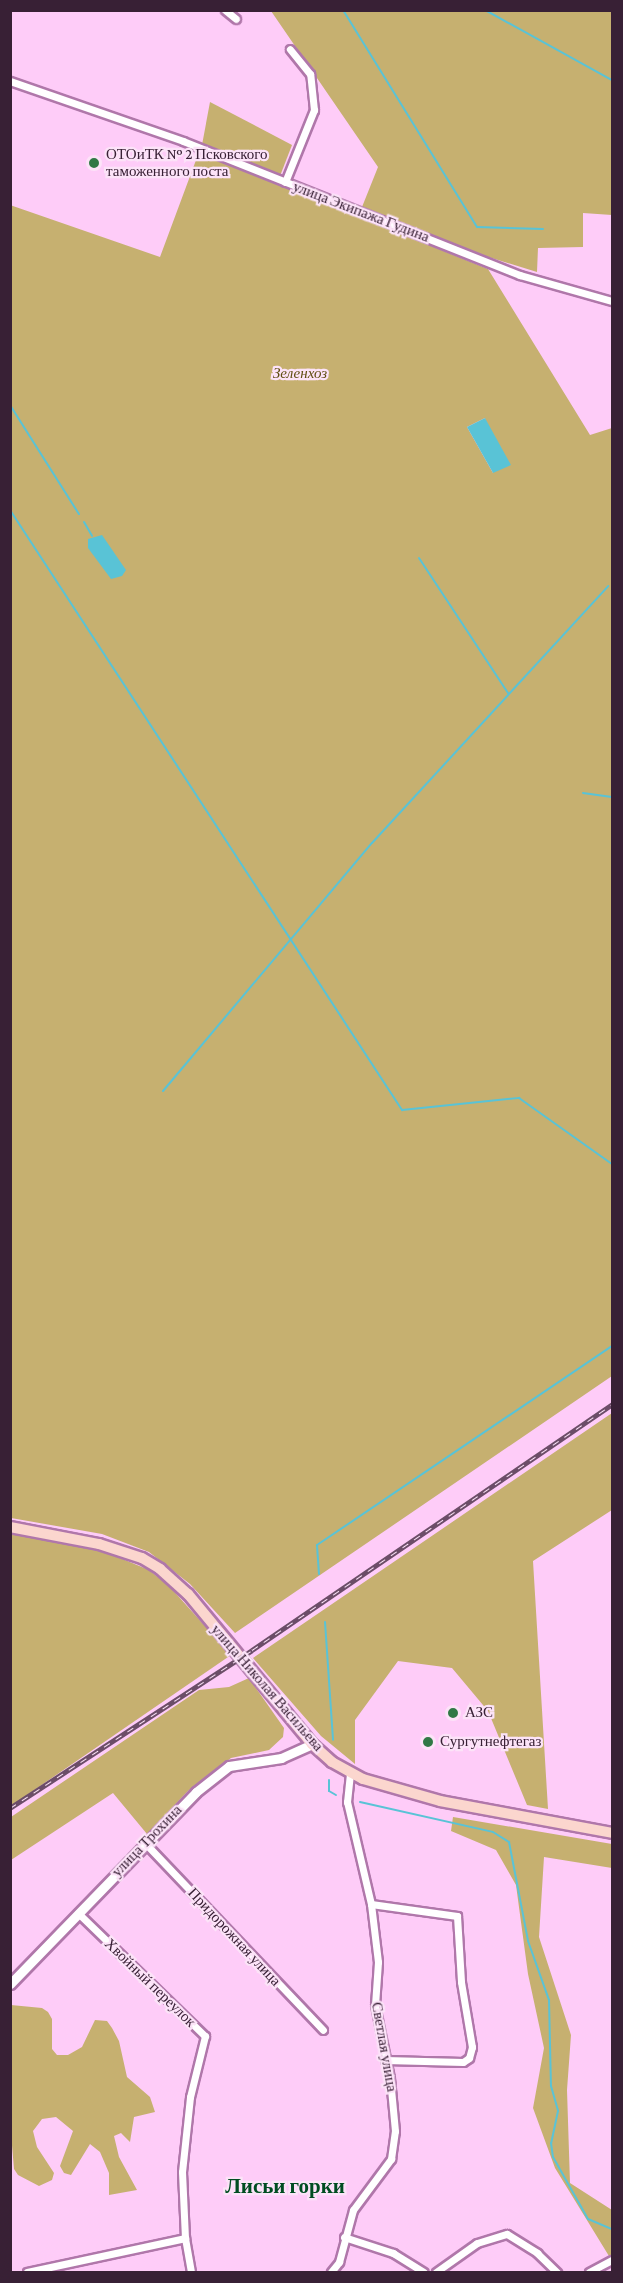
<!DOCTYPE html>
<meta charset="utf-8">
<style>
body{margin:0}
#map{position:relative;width:623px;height:2283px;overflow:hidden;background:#feccf8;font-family:"Crimson Pro",serif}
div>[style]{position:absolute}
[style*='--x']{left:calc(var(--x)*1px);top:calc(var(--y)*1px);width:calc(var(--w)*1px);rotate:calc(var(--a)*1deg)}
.green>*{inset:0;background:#c6b070}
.water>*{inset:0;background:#59c3d6}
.stream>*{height:2px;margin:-1px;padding:0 1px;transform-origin:1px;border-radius:1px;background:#59c3d6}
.roads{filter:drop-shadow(2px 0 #b077aa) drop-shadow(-2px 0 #b077aa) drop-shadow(0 2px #b077aa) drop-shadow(0 -2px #b077aa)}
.minor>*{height:7px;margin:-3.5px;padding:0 3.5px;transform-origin:3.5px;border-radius:3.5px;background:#fff}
.tertiary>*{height:9px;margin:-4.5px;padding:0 4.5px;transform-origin:4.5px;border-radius:4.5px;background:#fff}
.primary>*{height:10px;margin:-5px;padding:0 5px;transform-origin:5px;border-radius:5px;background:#fbd6ce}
.rail>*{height:4.5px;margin-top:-2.25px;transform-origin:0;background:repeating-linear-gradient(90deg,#fce3f8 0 7px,#6c4d68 0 14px);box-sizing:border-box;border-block:2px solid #6c4d68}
.dots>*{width:16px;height:16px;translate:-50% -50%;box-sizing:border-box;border:3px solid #fce3f8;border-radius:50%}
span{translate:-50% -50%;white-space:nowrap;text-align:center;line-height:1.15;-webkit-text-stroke:4.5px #fce3f8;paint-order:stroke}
.poi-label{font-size:15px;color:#382035}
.left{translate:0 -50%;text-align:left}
.street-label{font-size:15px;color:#382035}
.park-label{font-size:15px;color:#604e12;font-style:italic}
.district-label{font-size:21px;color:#004d21;font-weight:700}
.frame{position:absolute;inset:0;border:12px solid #382035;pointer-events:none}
</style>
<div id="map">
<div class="green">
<div style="clip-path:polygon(271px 11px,612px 11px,612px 215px,583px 213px,583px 247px,538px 248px,537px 272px,466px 250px,362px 207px,378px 167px)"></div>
<div style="clip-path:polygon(210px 102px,292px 145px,280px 176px,202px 145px)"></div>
<div style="clip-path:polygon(evenodd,199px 152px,488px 269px,590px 435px,612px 428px,612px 1376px,235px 1633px,190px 1584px,149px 1552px,102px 1534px,11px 1518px,10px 205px,160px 257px,199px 152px,485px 418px,493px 473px,467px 427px,485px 418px)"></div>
<div style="clip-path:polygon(612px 1413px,612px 1510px,533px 1561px,548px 1809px,527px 1805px,488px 1711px,452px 1668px,398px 1661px,355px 1720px,355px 1764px,321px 1736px,253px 1658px)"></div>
<div style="clip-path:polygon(11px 1533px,108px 1553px,149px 1570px,170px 1587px,231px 1655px,11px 1806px)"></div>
<div style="clip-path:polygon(249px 1678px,284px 1728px,283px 1737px,269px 1750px,231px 1758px,188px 1791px,147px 1834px,113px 1793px,11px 1860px,11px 1817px,199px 1690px,229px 1687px)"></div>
<div style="clip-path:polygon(453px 1817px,612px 1844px,612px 1868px,544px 1857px,539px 1937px,571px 2035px,567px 2090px,570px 2183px,612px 2210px,612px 2261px,555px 2168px,533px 2108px,544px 2048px,528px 1974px,516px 1885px,496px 1850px,451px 1831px)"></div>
<div style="clip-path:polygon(11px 2005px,42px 2008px,48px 2012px,52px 2019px,52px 2049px,57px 2055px,68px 2055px,82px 2047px,95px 2020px,107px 2021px,112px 2028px,119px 2041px,127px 2077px,150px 2097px,155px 2112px,134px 2117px,130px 2142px,121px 2133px,114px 2136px,119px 2157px,137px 2190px,109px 2195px,109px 2173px,100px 2152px,90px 2144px,71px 2175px,64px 2173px,60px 2166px,73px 2131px,56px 2117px,42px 2119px,33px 2131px,37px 2147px,54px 2173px,52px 2180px,39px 2186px,18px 2175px,14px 2169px,10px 2122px)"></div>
</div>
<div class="water">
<div style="clip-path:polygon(485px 418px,511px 465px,493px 473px,467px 427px)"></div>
<div style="clip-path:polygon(102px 535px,126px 570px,122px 576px,111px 579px,88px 548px,88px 539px)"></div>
</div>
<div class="stream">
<div style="--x:343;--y:10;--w:255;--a:58.3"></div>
<div style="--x:477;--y:227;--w:66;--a:1.7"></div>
<div style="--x:485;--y:10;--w:145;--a:28.9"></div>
<div style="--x:10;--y:405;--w:129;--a:57.7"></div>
<div style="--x:10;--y:510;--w:717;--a:56.84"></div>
<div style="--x:402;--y:1110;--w:118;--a:-5.9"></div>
<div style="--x:519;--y:1098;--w:114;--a:35.4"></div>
<div style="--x:84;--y:522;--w:16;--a:60"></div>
<div style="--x:419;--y:558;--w:162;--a:56.6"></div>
<div style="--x:583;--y:793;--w:29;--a:8"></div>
<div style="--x:163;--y:1091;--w:324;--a:-49.9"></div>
<div style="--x:372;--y:843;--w:349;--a:-47.4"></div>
<div style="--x:319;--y:1574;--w:29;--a:-94"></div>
<div style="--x:317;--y:1545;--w:356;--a:-34"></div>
<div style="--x:325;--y:1622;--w:118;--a:86.1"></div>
<div style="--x:329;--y:1780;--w:11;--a:90"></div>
<div style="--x:329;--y:1791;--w:8;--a:30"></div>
<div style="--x:360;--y:1802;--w:136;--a:12.7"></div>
<div style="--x:493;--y:1832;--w:19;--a:32"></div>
<div style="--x:509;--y:1842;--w:101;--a:79.1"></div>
<div style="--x:528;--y:1941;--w:63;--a:70.4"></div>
<div style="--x:549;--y:2000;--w:86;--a:88.7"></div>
<div style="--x:551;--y:2086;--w:26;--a:74"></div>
<div style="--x:558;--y:2111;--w:33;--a:102"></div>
<div style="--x:551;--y:2143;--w:14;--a:82"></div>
<div style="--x:553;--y:2157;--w:71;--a:60.6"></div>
<div style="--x:588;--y:2219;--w:26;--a:23"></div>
</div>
<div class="roads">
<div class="minor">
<div style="--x:225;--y:10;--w:14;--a:39"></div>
<div style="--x:10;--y:81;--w:183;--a:19.1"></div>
<div style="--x:183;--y:141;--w:363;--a:21.7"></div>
<div style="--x:520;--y:275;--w:96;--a:15.8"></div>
<div style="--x:285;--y:182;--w:78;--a:-68.1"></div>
<div style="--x:314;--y:110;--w:36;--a:-96"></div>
<div style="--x:310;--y:74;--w:32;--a:-129"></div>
<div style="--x:145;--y:1843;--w:258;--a:46.4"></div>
<div style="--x:371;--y:1904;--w:87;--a:7.9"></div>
<div style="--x:457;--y:1916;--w:66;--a:86.5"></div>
<div style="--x:461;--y:1982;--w:66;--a:80.4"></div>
<div style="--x:472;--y:2047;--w:11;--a:105"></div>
<div style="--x:469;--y:2058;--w:7;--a:146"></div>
<div style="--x:463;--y:2062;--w:78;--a:-178.5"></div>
<div style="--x:78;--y:1913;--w:177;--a:44.1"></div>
<div style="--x:205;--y:2036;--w:63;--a:103.8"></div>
<div style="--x:190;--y:2097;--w:75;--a:96.1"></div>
<div style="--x:182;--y:2172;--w:66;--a:87.4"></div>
<div style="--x:185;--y:2238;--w:35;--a:80"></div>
<div style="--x:344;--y:2237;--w:52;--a:18.1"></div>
<div style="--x:393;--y:2253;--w:36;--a:32"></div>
<div style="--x:27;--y:2272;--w:162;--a:-12.1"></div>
<div style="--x:331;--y:2272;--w:13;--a:-51"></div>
<div style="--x:339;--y:2262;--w:54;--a:-74.9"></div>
<div style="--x:353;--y:2210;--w:64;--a:-53.3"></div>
<div style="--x:391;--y:2159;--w:28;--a:-82"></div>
<div style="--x:395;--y:2131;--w:53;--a:-95.4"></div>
<div style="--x:390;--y:2078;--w:75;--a:-101.6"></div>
<div style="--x:375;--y:2005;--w:43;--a:-86"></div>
<div style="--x:378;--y:1962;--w:58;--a:-96.9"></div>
<div style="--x:371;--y:1904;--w:105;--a:-103.2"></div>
<div style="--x:347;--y:1802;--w:30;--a:-84"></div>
<div style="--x:436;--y:2272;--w:50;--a:-35.3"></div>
<div style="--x:477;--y:2243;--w:31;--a:-17"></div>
<div style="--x:507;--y:2234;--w:36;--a:32"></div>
<div style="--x:537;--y:2253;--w:28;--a:44"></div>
<div style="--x:589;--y:2272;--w:26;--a:-28"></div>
</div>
<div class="tertiary">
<div style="--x:10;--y:1984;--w:267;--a:-45.9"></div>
<div style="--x:196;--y:1792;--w:42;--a:-38.2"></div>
<div style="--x:229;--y:1766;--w:53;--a:-8.7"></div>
<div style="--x:281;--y:1758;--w:34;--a:-24"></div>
</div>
<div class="primary">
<div style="--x:10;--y:1527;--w:91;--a:10.8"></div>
<div style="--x:99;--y:1544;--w:45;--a:18"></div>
<div style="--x:142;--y:1558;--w:21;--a:31"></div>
<div style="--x:160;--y:1569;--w:38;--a:42"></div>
<div style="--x:188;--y:1594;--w:195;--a:50.4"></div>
<div style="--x:312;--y:1744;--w:27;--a:42"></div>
<div style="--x:332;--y:1762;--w:35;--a:29"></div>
<div style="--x:363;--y:1779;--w:80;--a:15.9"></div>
<div style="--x:440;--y:1801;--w:175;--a:10.5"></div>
</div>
</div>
<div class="rail">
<div style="--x:10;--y:1808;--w:289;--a:-33.1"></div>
<div style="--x:252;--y:1650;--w:436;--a:-34.3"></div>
</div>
<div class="dots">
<div style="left:94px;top:163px;background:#307845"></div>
<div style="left:453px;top:1713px;background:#307845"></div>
<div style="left:428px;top:1742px;background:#307845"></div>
</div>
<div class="poi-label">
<span class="left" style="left:106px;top:163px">ОТОиТК № 2 Псковского<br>таможенного поста</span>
<span class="left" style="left:465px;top:1713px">АЗС</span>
<span class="left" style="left:440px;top:1742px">Сургутнефтегаз</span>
</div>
<div class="street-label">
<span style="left:361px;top:212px;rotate:21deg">улица Экипажа Гудина</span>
<span style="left:267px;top:1688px;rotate:49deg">улица Николая Васильева</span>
<span style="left:147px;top:1841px;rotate:-46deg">улица Трохина</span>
<span style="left:234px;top:1937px;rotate:47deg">Придорожная улица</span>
<span style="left:150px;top:1983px;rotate:44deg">Хвойный переулок</span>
<span style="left:384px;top:2047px;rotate:80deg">Светлая улица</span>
</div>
<div class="park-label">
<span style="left:300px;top:374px">Зеленхоз</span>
</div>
<div class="district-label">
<span style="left:285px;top:2186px">Лисьи горки</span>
</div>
<div class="frame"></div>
</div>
